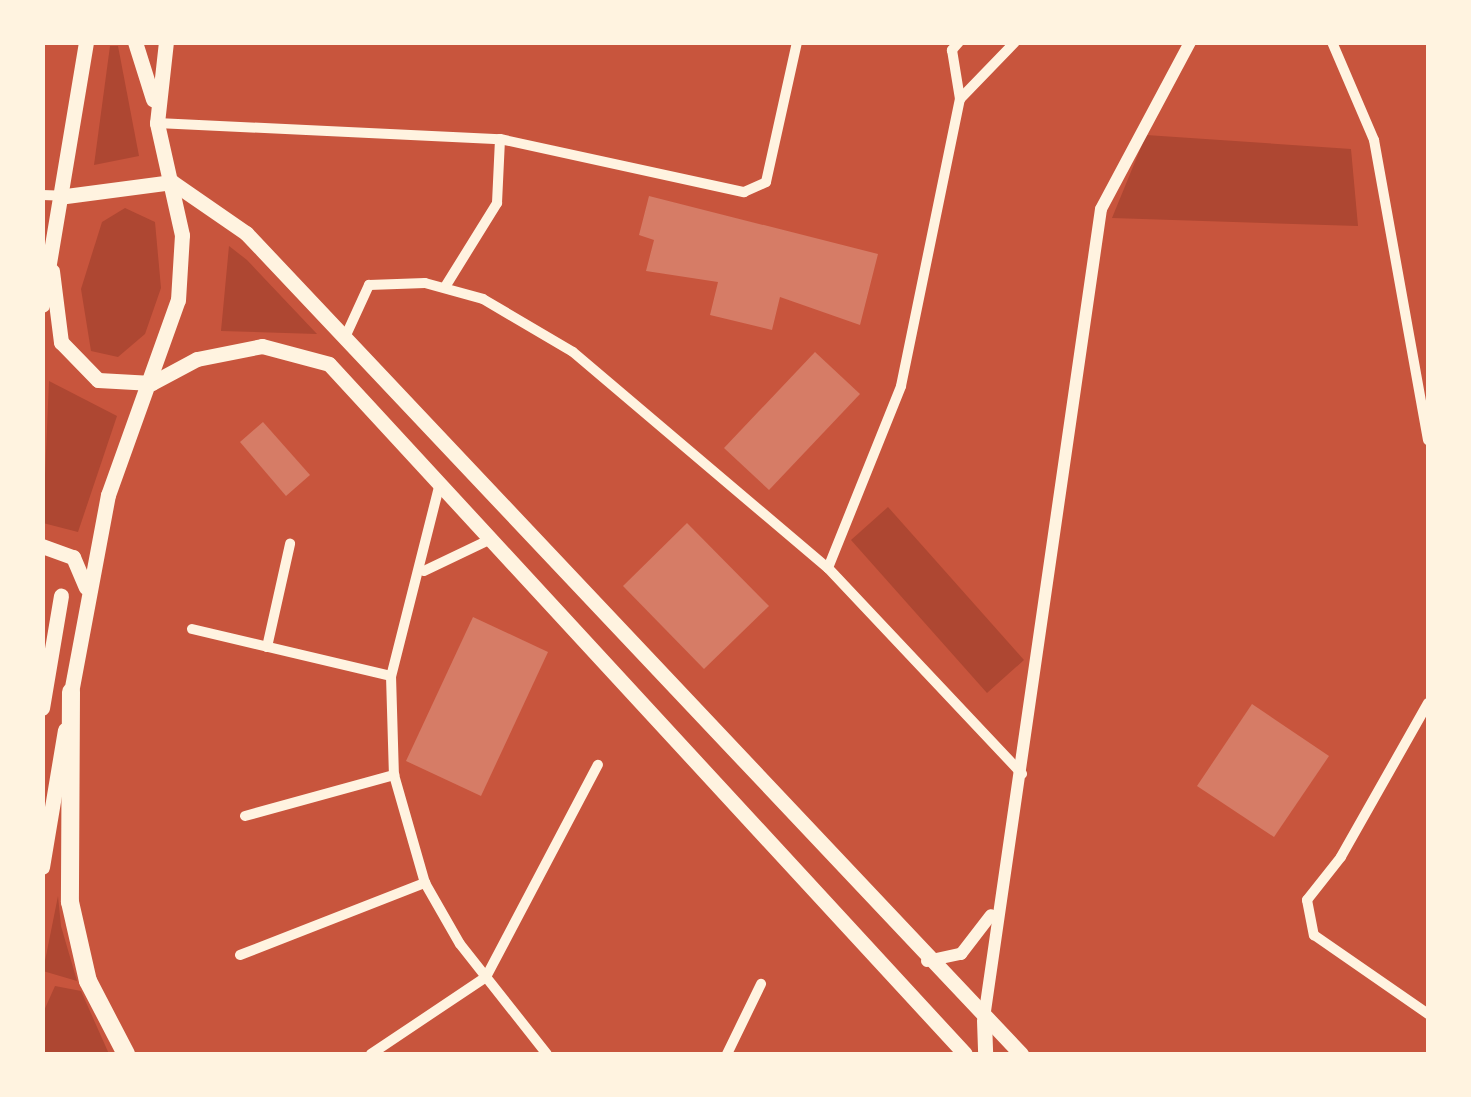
<!DOCTYPE html>
<style>
body{margin:0}
#map{position:relative;width:1471px;height:1097px;overflow:hidden;background:#c8553d;font-family:"IBM Plex Sans",sans-serif}
div>[style]{position:absolute}
[style*='--x']{left:calc(var(--x)*1px);top:calc(var(--y)*1px);width:calc(var(--w)*1px);rotate:calc(var(--a)*1deg)}
.green>*{inset:0;background:#ae4732}
.building>*{inset:0;background:#d67c66}
.minor>*{height:10px;margin:-5px;padding:0 5px;transform-origin:5px;border-radius:5px;background:#fff3e0}
.tertiary>*{height:12px;margin:-6px;padding:0 6px;transform-origin:6px;border-radius:6px;background:#fff3e0}
.primary>*{height:15px;margin:-7.5px;padding:0 7.5px;transform-origin:7.5px;border-radius:7.5px;background:#fff3e0}
.trunk>*{height:18px;margin:-9px;padding:0 9px;transform-origin:9px;border-radius:9px;background:#fff3e0}
span{translate:-50% -50%;white-space:nowrap;text-align:center;line-height:1.15;-webkit-text-stroke:9px #fff3e0;paint-order:stroke}
.frame{position:absolute;inset:0;border:45px solid #fff3e0;pointer-events:none}
</style>
<div id="map">
<div class="green">
<div style="clip-path:polygon(110px 46px,118px 46px,139px 156px,94px 165px)"></div>
<div style="clip-path:polygon(1146px 135px,1351px 149px,1358px 226px,1112px 218px)"></div>
<div style="clip-path:polygon(125px 208px,155px 222px,161px 288px,145px 334px,118px 357px,91px 351px,81px 289px,102px 222px)"></div>
<div style="clip-path:polygon(229px 246px,247px 260px,317px 334px,221px 331px)"></div>
<div style="clip-path:polygon(49px 381px,117px 416px,78px 532px,43px 523px)"></div>
<div style="clip-path:polygon(888px 507px,1024px 660px,987px 693px,851px 540px)"></div>
<div style="clip-path:polygon(58px 896px,61px 926px,77px 981px,43px 971px)"></div>
<div style="clip-path:polygon(55px 986px,81px 991px,109px 1054px,43px 1054px,43px 1013px)"></div>
</div>
<div class="building">
<div style="clip-path:polygon(649px 196px,878px 254px,860px 325px,780px 297px,772px 330px,710px 315px,718px 282px,646px 271px,654px 240px,639px 235px)"></div>
<div style="clip-path:polygon(815px 352px,860px 394px,769px 490px,724px 448px)"></div>
<div style="clip-path:polygon(263px 422px,310px 475px,286px 496px,240px 442px)"></div>
<div style="clip-path:polygon(687px 523px,769px 606px,704px 669px,623px 586px)"></div>
<div style="clip-path:polygon(473px 617px,548px 652px,481px 796px,406px 761px)"></div>
<div style="clip-path:polygon(1252px 704px,1329px 756px,1274px 837px,1197px 786px)"></div>
</div>
<div class="minor">
<div style="--x:959;--y:42;--w:11;--a:131"></div>
<div style="--x:952;--y:50;--w:50;--a:80.7"></div>
<div style="--x:1332;--y:42;--w:107;--a:66.8"></div>
<div style="--x:1374;--y:140;--w:305;--a:79.8"></div>
<div style="--x:157;--y:123;--w:343;--a:2.7"></div>
<div style="--x:500;--y:139;--w:250;--a:12.3"></div>
<div style="--x:744;--y:192;--w:24;--a:-24"></div>
<div style="--x:766;--y:182;--w:143;--a:-77.5"></div>
<div style="--x:42;--y:195;--w:23;--a:2"></div>
<div style="--x:445;--y:287;--w:99;--a:-58.2"></div>
<div style="--x:497;--y:203;--w:64;--a:-87.3"></div>
<div style="--x:347;--y:333;--w:53;--a:-65.4"></div>
<div style="--x:369;--y:285;--w:56;--a:-2"></div>
<div style="--x:425;--y:283;--w:60;--a:15.4"></div>
<div style="--x:483;--y:299;--w:104;--a:30.5"></div>
<div style="--x:573;--y:352;--w:334;--a:40.3"></div>
<div style="--x:828;--y:568;--w:283;--a:46.7"></div>
<div style="--x:440;--y:483;--w:199;--a:104.2"></div>
<div style="--x:391;--y:676;--w:99;--a:88.3"></div>
<div style="--x:394;--y:775;--w:112;--a:74"></div>
<div style="--x:425;--y:883;--w:70;--a:60.2"></div>
<div style="--x:460;--y:944;--w:140;--a:51.7"></div>
<div style="--x:828;--y:568;--w:196;--a:-68.1"></div>
<div style="--x:901;--y:386;--w:293;--a:-78.4"></div>
<div style="--x:960;--y:99;--w:79;--a:-46"></div>
<div style="--x:424;--y:571;--w:76;--a:-25.6"></div>
<div style="--x:192;--y:629;--w:204;--a:13.3"></div>
<div style="--x:267;--y:647;--w:106;--a:-77.4"></div>
<div style="--x:1428;--y:703;--w:177;--a:119.5"></div>
<div style="--x:1341;--y:857;--w:55;--a:128.3"></div>
<div style="--x:1307;--y:900;--w:36;--a:79"></div>
<div style="--x:1314;--y:935;--w:139;--a:34.7"></div>
<div style="--x:245;--y:816;--w:155;--a:-15.4"></div>
<div style="--x:240;--y:955;--w:199;--a:-21.3"></div>
<div style="--x:371;--y:1054;--w:138;--a:-33.8"></div>
<div style="--x:486;--y:977;--w:240;--a:-62.2"></div>
<div style="--x:727;--y:1054;--w:78;--a:-64.1"></div>
</div>
<div class="tertiary">
<div style="--x:927;--y:961;--w:35;--a:-12"></div>
<div style="--x:961;--y:954;--w:49;--a:-52.4"></div>
<div style="--x:984;--y:1018;--w:817;--a:-81.77"></div>
<div style="--x:1101;--y:209;--w:189;--a:-61.9"></div>
</div>
<div class="primary">
<div style="--x:135;--y:42;--w:60;--a:72.5"></div>
<div style="--x:66;--y:196;--w:107;--a:-7.5"></div>
<div style="--x:172;--y:182;--w:90;--a:34.6"></div>
<div style="--x:246;--y:233;--w:1129;--a:46.65"></div>
<div style="--x:52;--y:271;--w:72;--a:82.8"></div>
<div style="--x:61;--y:342;--w:53;--a:45.8"></div>
<div style="--x:98;--y:380;--w:54;--a:3.2"></div>
<div style="--x:152;--y:383;--w:51;--a:-28.1"></div>
<div style="--x:197;--y:359;--w:66;--a:-11.3"></div>
<div style="--x:262;--y:346;--w:69;--a:15"></div>
<div style="--x:329;--y:364;--w:938;--a:47.33"></div>
<div style="--x:42;--y:305;--w:267;--a:-80.5"></div>
<div style="--x:42;--y:546;--w:33;--a:20"></div>
<div style="--x:73;--y:557;--w:33;--a:67"></div>
<div style="--x:69;--y:703;--w:212;--a:-79.4"></div>
<div style="--x:108;--y:495;--w:207;--a:-70.3"></div>
<div style="--x:178;--y:300;--w:65;--a:-86.5"></div>
<div style="--x:182;--y:235;--w:115;--a:-102.6"></div>
<div style="--x:157;--y:123;--w:81;--a:-83.7"></div>
<div style="--x:42;--y:708;--w:114;--a:-80.4"></div>
<div style="--x:42;--y:867;--w:139;--a:-80.5"></div>
<div style="--x:984;--y:1020;--w:34;--a:88"></div>
</div>
<div class="trunk">
<div style="--x:71;--y:692;--w:210;--a:90.3"></div>
<div style="--x:70;--y:902;--w:81;--a:77.2"></div>
<div style="--x:88;--y:981;--w:82;--a:62.5"></div>
</div>
<div class="frame"></div>
</div>
